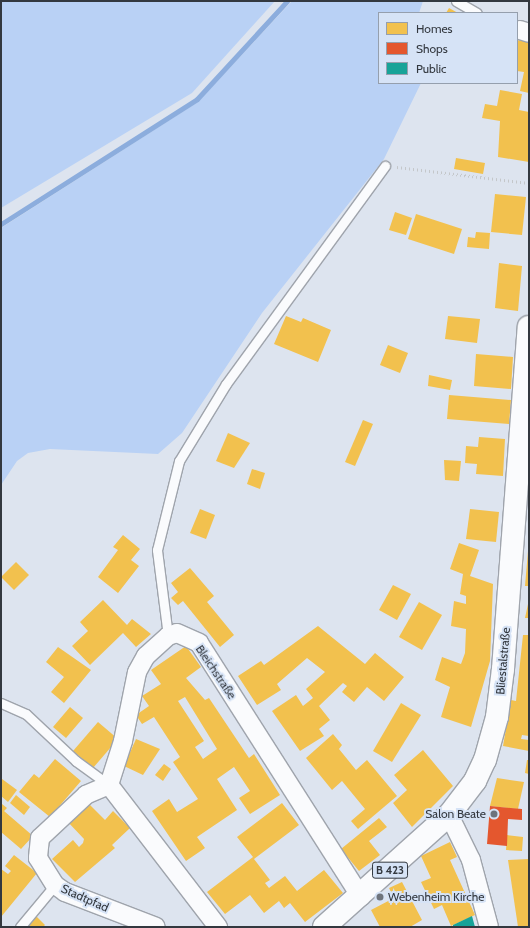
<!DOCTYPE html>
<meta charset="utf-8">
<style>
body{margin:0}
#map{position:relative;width:530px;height:928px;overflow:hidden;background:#dde4ef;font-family:Cabin,sans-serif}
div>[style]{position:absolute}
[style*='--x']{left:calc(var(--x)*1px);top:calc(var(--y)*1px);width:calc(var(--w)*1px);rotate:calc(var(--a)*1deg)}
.green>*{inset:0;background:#b9d1f5}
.homes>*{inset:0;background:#f2c14e}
.shops>*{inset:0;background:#e4572e}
.public>*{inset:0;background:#17a398}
.stream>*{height:5px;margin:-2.5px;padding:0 2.5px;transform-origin:2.5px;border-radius:2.5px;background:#8caddd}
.path>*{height:2.5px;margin-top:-1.25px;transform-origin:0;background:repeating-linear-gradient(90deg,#c4c7ca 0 1px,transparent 0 4px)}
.roads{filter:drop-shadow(1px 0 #9fa4ac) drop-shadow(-1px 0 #9fa4ac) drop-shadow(0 1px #9fa4ac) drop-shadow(0 -1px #9fa4ac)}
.lane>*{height:9px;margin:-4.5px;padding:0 4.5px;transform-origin:4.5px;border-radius:4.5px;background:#fafbfd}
.street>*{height:18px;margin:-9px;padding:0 9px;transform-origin:9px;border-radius:9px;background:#fafbfd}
.primary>*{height:22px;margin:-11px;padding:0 11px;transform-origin:11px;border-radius:11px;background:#fafbfd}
.dots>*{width:11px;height:11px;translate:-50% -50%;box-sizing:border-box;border:2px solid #d6e3f6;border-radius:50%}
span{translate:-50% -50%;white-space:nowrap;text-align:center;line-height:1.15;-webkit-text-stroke:4px #d6e3f6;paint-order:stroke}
.shield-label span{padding:1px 3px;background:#d6e3f6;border:1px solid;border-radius:3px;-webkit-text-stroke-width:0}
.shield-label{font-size:11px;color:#33383f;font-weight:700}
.street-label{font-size:12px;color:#33383f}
.poi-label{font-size:12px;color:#33383f}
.right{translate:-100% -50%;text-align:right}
.left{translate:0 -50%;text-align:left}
.frame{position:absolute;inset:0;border:2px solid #33383f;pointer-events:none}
.legend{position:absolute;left:378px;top:12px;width:140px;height:72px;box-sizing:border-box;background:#d6e3f6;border:1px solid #959fad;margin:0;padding:5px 7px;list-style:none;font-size:12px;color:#33383f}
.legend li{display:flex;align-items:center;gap:8px;height:20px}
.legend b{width:20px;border:1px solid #959fad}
</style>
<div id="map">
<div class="green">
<div style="clip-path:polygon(1px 1px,275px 1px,192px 93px,1px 208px)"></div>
<div style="clip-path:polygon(292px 1px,423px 1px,419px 13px,379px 13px,379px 83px,421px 83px,384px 159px,262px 313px,182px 433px,158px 454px,50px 449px,28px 453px,17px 461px,1px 485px,1px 228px,198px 102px)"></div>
</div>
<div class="homes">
<div style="clip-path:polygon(449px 8px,458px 13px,446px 13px)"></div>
<div style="clip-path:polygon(517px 40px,529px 42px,529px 93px,520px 91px,524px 72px,517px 71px)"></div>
<div style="clip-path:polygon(500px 90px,522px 94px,519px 110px,529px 112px,529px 162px,498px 157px,500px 121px,482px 118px,485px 104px,497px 106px)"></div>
<div style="clip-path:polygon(456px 158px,485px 163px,483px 174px,454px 169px)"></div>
<div style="clip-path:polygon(495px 194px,526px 197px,522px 235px,491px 232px)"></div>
<div style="clip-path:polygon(395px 212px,412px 218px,406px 235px,389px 230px)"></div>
<div style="clip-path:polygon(416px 214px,462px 229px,454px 254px,408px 239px)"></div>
<div style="clip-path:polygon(476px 232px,490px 233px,489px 249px,467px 247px,468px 237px,475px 238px)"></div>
<div style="clip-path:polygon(499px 263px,522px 266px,518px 311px,495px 308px)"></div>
<div style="clip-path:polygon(286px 316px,301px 322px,303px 318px,331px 330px,318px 362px,274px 344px)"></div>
<div style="clip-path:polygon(448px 316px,480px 319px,477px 343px,445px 339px)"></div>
<div style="clip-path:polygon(388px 345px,408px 353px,400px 373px,380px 365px)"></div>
<div style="clip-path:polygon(476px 354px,513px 357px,511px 389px,474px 386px)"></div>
<div style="clip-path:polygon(429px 375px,452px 380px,450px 390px,428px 386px)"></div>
<div style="clip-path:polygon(449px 395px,511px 400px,509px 424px,447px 419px)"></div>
<div style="clip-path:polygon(363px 420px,373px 424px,355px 466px,345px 462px)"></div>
<div style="clip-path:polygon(228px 433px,250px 443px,234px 468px,216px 461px)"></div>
<div style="clip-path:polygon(479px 437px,505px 439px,503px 476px,476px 474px,477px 464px,465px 463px,466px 446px,478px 447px)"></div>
<div style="clip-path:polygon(444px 460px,461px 461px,459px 481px,445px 480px)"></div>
<div style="clip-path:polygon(252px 469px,265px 473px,260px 489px,247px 484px)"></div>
<div style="clip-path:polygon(200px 509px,215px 515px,206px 539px,190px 533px)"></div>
<div style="clip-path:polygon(470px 509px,499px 512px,496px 542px,466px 539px)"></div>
<div style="clip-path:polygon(123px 535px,140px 549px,131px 560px,139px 566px,118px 593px,98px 577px,118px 550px,113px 547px)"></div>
<div style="clip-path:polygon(459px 543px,479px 550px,470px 576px,493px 584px,490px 661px,471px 727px,441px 717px,450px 687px,435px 680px,442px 657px,461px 664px,465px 653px,466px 629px,451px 626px,454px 601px,466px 604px,466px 596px,460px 594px,463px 574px,450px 569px)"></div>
<div style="clip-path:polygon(528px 551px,529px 551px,529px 586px,525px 586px)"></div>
<div style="clip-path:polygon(16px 562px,29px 575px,14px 590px,1px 577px)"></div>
<div style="clip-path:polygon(190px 568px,214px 596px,207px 602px,234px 635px,220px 647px,183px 601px,178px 605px,171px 598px,178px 592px,171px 583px)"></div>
<div style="clip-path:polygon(393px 585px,411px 594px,397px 620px,379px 610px)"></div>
<div style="clip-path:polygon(103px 600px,127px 625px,132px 619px,151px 634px,136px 647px,123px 633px,90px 665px,72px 646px,88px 631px,80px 622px)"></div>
<div style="clip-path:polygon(419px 602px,442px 615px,422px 650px,399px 637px)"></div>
<div style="clip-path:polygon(528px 604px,529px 604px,529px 618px,525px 618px)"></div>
<div style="clip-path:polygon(318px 626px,365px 664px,375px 653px,404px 677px,384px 701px,367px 687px,354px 702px,342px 692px,347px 686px,343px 683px,319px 706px,330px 720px,319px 729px,324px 736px,300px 751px,272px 711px,296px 695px,303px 706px,313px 698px,306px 689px,325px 672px,307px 658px,277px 684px,281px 690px,257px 705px,238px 676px,261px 661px,264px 665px)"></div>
<div style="clip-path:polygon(523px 635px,529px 635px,529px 736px,522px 735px,521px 739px,529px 740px,529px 751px,503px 746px,511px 700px,516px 701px)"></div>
<div style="clip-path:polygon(evenodd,186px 646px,201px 667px,186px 678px,205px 700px,209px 698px,249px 758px,254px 754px,280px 795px,250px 814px,239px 798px,250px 791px,234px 767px,217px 779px,237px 810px,197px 837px,205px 848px,186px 861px,152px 811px,169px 799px,177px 812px,198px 799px,173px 762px,180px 757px,154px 717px,142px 724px,136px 715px,149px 706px,142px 696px,161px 684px,151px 670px,186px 646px,185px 697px,217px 749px,203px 759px,195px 747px,204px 741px,178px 701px,185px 697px)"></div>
<div style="clip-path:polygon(58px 647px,91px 670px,64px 703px,51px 692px,64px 677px,46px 662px)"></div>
<div style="clip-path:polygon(401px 703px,421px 715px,392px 762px,373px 751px)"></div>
<div style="clip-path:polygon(70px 707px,83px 718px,66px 738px,53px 727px)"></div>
<div style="clip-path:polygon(98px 722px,118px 739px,93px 768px,73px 751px)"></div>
<div style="clip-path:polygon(333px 734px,342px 745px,339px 749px,356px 770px,367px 760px,397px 796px,358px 829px,351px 821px,365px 809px,342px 781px,332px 790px,306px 758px)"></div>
<div style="clip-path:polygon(136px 739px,160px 749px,143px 775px,124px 766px)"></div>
<div style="clip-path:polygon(423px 750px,453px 786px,412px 827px,393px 803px,407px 790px,394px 775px)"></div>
<div style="clip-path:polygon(55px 759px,81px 781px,50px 817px,19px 792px,34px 774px,39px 778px)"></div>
<div style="clip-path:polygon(527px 760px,529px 760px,529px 774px,525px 773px)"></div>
<div style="clip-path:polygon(164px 764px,171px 769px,163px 781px,155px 775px)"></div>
<div style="clip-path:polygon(497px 778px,524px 782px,518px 809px,490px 806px)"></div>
<div style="clip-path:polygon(2px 779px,17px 790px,8px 802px,1px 796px)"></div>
<div style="clip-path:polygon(16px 795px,30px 807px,24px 815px,10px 803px)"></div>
<div style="clip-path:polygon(87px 802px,105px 820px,113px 811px,130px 828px,112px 845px,115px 848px,75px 882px,52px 859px,73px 840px,79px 847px,83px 843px,84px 839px,67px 821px)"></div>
<div style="clip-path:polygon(282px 803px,299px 825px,254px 859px,270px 880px,265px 883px,269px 888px,285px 876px,297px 891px,324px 870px,343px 893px,305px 922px,290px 903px,284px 908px,279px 901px,264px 913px,250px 895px,225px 914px,207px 892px,253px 857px,237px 837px)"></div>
<div style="clip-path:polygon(2px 804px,7px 808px,4px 811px,33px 836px,21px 849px,1px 832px)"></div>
<div style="clip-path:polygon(379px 818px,387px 827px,369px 841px,380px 855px,359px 871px,341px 849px)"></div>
<div style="clip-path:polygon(507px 835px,523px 837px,522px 851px,506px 850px)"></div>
<div style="clip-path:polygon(450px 842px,457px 857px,450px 860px,475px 915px,451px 926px,442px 905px,434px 909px,421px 882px,431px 878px,421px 856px)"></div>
<div style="clip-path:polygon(14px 855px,37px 873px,1px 917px,1px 869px,8px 874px,11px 871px,5px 866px)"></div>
<div style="clip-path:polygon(529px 859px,529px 927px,518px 927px,508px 860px)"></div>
<div style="clip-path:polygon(402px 882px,422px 920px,410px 927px,380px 927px,371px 910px,394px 898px,389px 888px)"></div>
<div style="clip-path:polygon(36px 916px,45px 925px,43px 927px,26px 927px)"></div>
</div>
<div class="shops">
<div style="clip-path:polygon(490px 806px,522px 809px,522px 820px,508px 819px,507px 846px,487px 844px)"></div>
</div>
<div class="public">
<div style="clip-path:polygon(472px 916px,475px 927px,453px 927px,453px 925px)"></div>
</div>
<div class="stream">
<div style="--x:1;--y:224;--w:232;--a:-32.5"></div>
<div style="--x:197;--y:99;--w:133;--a:-47.4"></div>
</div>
<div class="path">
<div style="--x:397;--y:167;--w:133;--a:6.9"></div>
</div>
<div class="roads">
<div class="lane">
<div style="--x:456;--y:1;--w:24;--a:30"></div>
<div style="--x:168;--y:636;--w:87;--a:-97.3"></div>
<div style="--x:157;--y:550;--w:92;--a:-76.1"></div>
<div style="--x:179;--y:461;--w:90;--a:-58.6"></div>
<div style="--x:226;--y:384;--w:270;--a:-53.9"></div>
<div style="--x:1;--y:703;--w:27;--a:24"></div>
<div style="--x:26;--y:714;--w:69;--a:43.2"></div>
<div style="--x:76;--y:761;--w:41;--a:36"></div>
<div style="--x:20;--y:927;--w:55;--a:-50.2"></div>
</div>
<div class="street">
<div style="--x:520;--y:30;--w:9;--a:18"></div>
<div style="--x:109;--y:785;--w:25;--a:157"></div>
<div style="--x:86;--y:795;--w:63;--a:136.9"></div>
<div style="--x:40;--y:838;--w:20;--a:96"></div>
<div style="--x:38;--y:858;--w:32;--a:58"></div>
<div style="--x:55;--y:885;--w:12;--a:35"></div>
<div style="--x:65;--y:892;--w:97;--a:21"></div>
<div style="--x:449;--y:815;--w:50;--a:63.9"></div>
<div style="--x:471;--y:860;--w:69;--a:75"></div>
<div style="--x:218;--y:927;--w:179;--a:-127.5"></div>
<div style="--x:109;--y:785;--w:46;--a:-72.3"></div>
<div style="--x:123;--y:741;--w:70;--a:-78.5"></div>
<div style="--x:137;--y:672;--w:18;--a:-61"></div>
<div style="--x:146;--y:656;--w:30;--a:-42"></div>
<div style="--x:168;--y:636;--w:9;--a:-18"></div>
<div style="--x:177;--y:633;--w:24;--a:24"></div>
<div style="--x:199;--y:643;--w:301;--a:57.5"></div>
</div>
<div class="primary">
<div style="--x:324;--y:927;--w:168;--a:-41.9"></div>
<div style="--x:449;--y:815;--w:43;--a:-52.6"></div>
<div style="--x:475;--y:781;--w:23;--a:-65"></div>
<div style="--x:485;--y:760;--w:45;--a:-74.4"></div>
<div style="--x:497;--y:717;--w:48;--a:-82.9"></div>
<div style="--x:503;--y:669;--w:343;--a:-85.7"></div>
</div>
</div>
<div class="dots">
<div style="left:494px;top:814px;background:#6e747d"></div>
<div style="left:380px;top:897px;background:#6e747d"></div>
</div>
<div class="shield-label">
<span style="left:390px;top:870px">B 423</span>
</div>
<div class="street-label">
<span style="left:503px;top:661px;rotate:-85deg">Bliestalstraße</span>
<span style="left:216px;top:672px;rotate:56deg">Bleichstraße</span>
<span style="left:85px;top:898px;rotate:24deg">Stadtpfad</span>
</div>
<div class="poi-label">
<span class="right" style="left:486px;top:814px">Salon Beate</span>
<span class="left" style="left:388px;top:897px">Webenheim Kirche</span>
</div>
<div class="frame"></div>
<ul class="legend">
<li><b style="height:11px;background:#f2c14e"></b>Homes</li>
<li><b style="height:11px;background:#e4572e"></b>Shops</li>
<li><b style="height:11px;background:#17a398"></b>Public</li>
</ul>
</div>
